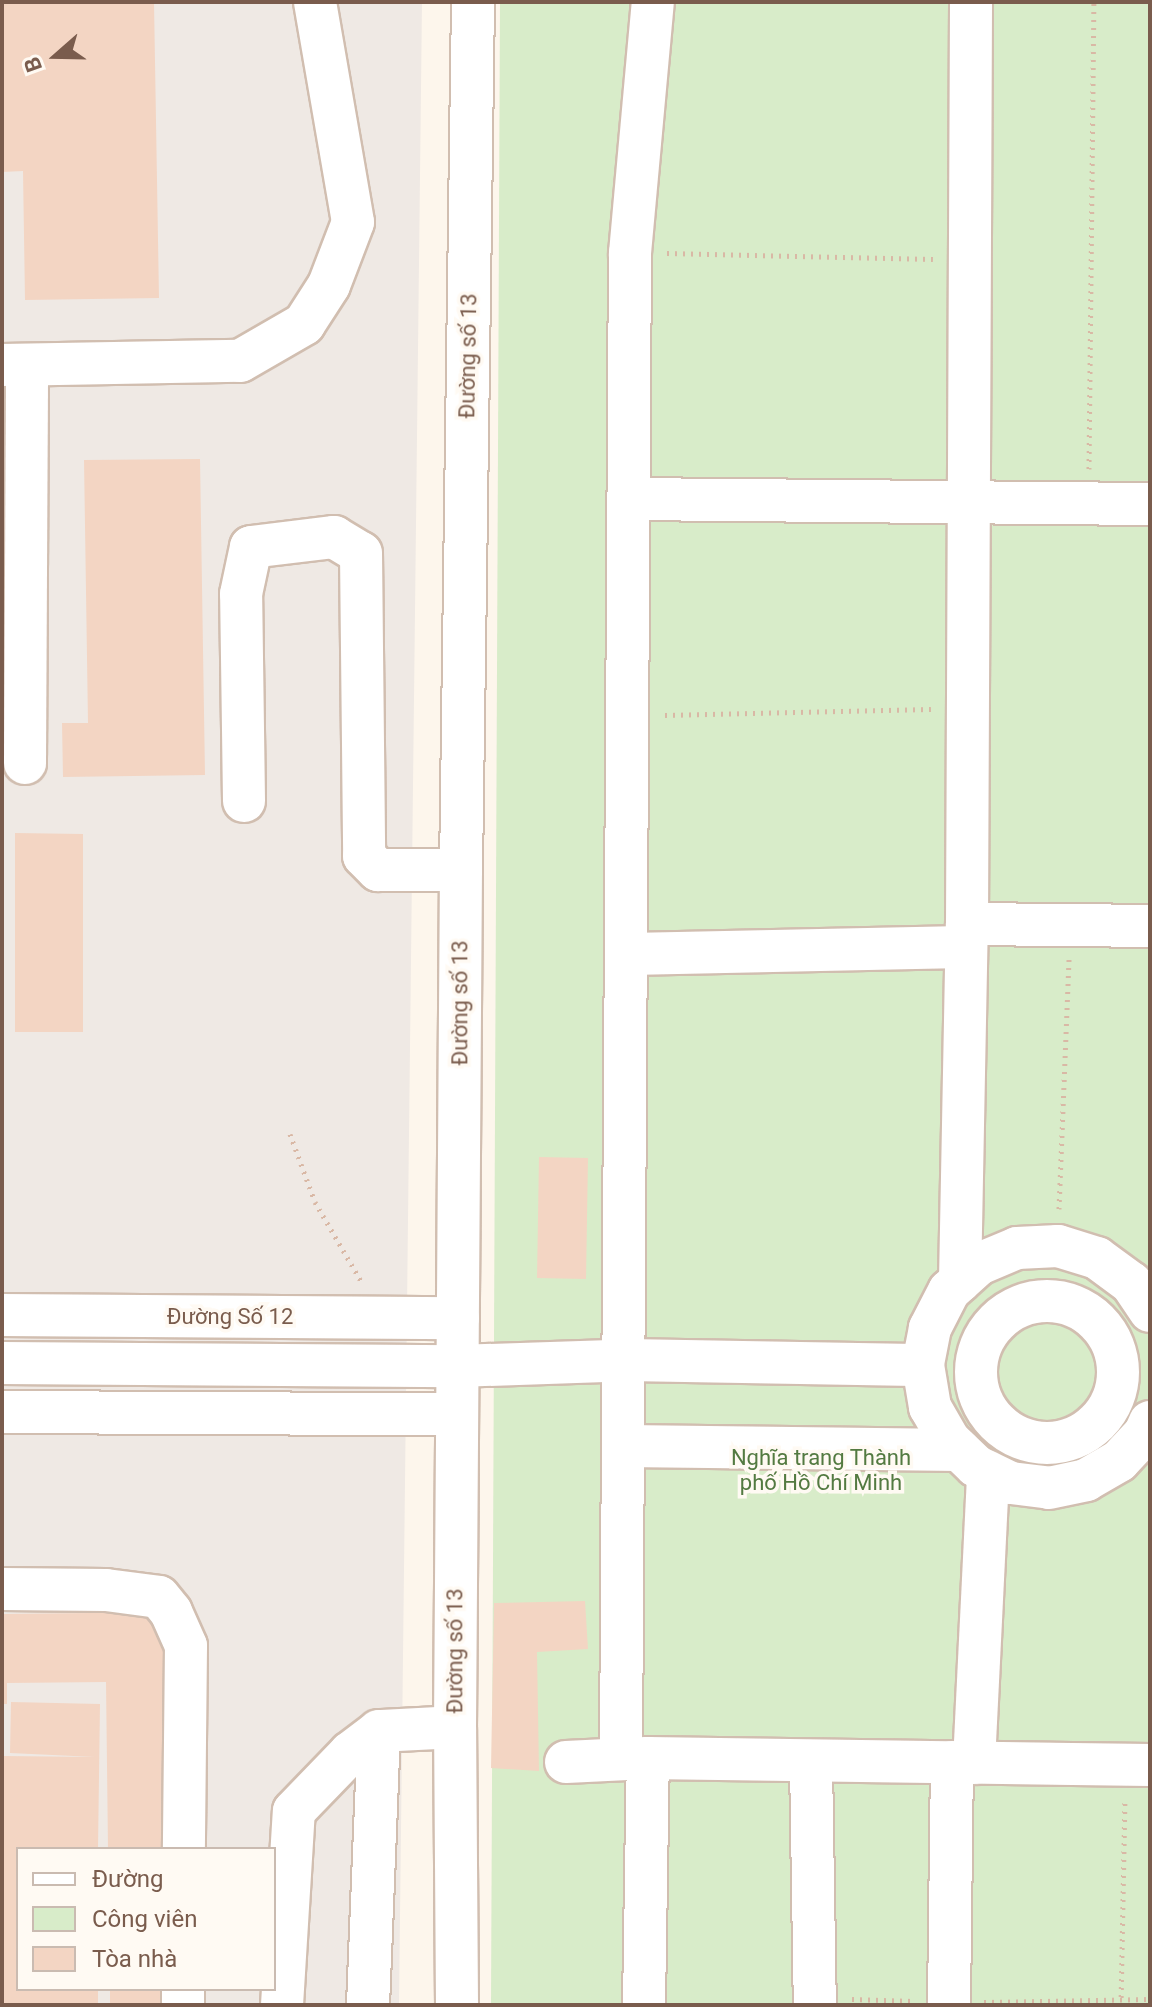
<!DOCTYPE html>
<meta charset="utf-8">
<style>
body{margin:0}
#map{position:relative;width:1152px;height:2007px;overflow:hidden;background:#fdf6ec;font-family:Roboto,sans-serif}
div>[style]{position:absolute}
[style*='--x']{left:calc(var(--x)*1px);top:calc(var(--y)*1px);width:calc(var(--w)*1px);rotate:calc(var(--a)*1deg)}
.industrial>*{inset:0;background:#efe9e4}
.green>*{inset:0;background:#d8ecc9}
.building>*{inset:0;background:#f3d5c3}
.path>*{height:5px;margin-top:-2.5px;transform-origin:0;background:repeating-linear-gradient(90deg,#d9b8a5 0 2px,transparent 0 8px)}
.roads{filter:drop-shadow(2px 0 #d1beb0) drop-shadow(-2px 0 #d1beb0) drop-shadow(0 2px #d1beb0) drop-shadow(0 -2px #d1beb0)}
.minor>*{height:42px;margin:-21px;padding:0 21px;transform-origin:21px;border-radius:21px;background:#fff}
.minor>.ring{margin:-21px;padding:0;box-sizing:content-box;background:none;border:42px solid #fff;border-radius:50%}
span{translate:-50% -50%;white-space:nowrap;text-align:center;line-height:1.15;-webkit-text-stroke:7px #fffaf3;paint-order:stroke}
.street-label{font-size:22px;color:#7a5c4d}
.park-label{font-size:22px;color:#537a41}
.frame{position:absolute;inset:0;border:4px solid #7a5c4d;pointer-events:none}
.legend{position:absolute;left:16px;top:1847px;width:260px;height:144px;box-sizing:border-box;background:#fffaf3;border:2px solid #cabbb1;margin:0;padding:10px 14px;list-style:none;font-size:24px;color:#7a5c4d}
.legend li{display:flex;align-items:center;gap:16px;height:40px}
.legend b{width:40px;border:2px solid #cabbb1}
.north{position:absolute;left:16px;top:16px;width:80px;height:80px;-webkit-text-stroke:6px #fffaf3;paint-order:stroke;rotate:250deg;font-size:22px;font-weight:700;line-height:32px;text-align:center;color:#7a5c4d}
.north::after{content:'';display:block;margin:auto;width:28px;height:36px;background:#7a5c4d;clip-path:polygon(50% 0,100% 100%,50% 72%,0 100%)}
</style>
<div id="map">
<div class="industrial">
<div style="clip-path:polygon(evenodd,2px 2px,422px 2px,399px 2005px,2px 2005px,2px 2px,18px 1849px,274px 1849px,274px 1989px,18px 1989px,18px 1849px)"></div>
</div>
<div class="green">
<div style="clip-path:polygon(500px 2px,1150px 2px,1150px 2005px,491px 2005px)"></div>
</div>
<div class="building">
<div style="clip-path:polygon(2px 2px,154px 2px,159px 298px,25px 300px,23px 171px,2px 172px)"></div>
<div style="clip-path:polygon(200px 459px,205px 775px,63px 777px,62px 723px,88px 723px,84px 460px)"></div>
<div style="clip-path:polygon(15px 833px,83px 834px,83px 1032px,15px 1032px)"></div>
<div style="clip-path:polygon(539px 1157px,588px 1158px,586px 1279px,537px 1278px)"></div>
<div style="clip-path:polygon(585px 1601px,588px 1649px,537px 1652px,539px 1771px,491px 1768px,494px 1603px)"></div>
<div style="clip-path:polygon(179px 1612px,182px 1849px,108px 1849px,106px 1682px,7px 1683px,7px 1704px,2px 1704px,2px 1614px)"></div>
<div style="clip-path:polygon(11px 1702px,100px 1704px,98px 1849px,18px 1849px,18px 1989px,98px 1989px,98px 2005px,2px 2005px,2px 1756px,95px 1757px,10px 1753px)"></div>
<div style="clip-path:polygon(110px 1989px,184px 1989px,184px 2005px,110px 2005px)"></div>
</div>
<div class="path">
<div style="--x:667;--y:253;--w:266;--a:1.3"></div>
<div style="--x:1089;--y:469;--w:467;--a:-89.4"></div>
<div style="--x:665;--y:715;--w:266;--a:-1.3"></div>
<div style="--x:290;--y:1134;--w:72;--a:69.8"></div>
<div style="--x:315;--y:1202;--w:91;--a:59.8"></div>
<div style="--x:1059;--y:1209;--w:250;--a:-87.7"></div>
<div style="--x:960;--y:1366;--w:16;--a:4"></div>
<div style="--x:852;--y:1999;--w:62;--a:1.8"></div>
<div style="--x:984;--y:2002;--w:166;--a:-1"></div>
<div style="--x:1121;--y:2005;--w:203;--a:-88.9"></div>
</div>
<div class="roads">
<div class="minor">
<div style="--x:2;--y:365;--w:238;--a:-1"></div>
<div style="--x:240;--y:361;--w:74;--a:-30"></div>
<div style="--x:304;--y:324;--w:46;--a:-57.3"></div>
<div style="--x:329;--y:285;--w:67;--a:-69.1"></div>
<div style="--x:353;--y:222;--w:223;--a:-99.8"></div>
<div style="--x:629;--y:499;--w:521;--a:0.55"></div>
<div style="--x:25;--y:763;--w:398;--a:-89.7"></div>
<div style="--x:244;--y:801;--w:207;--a:-90.8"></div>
<div style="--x:241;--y:594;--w:48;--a:-78"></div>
<div style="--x:251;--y:547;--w:84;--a:-6.9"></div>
<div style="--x:334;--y:537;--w:31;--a:31"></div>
<div style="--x:361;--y:553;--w:303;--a:89.4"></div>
<div style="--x:364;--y:856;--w:20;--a:45"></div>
<div style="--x:378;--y:870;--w:83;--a:0"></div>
<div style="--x:967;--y:924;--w:183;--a:0.6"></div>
<div style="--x:627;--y:954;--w:339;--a:-1.2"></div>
<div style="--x:960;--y:1281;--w:357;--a:-88.9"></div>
<div style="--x:967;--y:924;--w:922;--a:-89.75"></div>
<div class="ring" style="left:976px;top:1301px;width:100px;height:100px"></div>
<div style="--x:1150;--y:1311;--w:34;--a:-124"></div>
<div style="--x:1131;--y:1283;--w:42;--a:-143.7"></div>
<div style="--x:1097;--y:1258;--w:41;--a:-162.9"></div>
<div style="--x:1058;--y:1246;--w:41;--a:177.2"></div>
<div style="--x:1017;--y:1248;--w:41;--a:157.2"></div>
<div style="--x:979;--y:1264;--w:40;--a:138"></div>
<div style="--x:949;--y:1291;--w:42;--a:117.2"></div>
<div style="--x:930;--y:1328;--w:38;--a:101"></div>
<div style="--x:923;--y:1365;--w:43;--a:80.5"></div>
<div style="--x:930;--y:1407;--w:38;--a:60"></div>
<div style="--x:949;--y:1440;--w:37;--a:44"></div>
<div style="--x:976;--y:1466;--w:39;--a:26"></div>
<div style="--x:1011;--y:1483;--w:38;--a:7"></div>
<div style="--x:1049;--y:1488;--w:38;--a:-12"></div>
<div style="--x:1086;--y:1480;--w:38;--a:-30"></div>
<div style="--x:1119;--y:1461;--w:38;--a:-47"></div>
<div style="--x:1145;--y:1433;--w:12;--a:-66"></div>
<div style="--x:2;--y:1315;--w:456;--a:0.4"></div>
<div style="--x:2;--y:1363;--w:455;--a:0.4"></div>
<div style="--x:457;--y:1366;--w:177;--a:-1.9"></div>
<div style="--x:634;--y:1360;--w:289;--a:1"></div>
<div style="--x:2;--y:1412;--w:455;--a:0.3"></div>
<div style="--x:625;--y:1446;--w:334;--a:0.7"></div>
<div style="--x:2;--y:1589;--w:104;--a:0.6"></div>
<div style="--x:106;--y:1590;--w:53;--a:7.5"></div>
<div style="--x:159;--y:1597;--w:19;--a:51"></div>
<div style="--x:171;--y:1612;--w:37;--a:66"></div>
<div style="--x:186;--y:1646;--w:203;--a:90.6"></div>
<div style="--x:621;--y:1759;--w:1506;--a:-89.66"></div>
<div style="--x:630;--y:253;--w:252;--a:-84.8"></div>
<div style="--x:811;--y:1761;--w:244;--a:89.1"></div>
<div style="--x:566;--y:1762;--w:82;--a:-2.8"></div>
<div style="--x:648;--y:1758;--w:502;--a:0.8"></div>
<div style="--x:974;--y:1763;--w:291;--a:-87.2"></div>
<div style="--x:183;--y:2005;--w:16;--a:-90"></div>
<div style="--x:282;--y:2005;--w:194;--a:-86.5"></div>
<div style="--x:294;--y:1811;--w:81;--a:-46"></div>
<div style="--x:350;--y:1753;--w:36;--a:-37"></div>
<div style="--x:379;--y:1731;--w:76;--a:-3"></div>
<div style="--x:368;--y:2005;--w:274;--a:-87.7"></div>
<div style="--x:457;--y:2005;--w:278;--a:-90.4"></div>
<div style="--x:455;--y:1727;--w:857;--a:-89.6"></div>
<div style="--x:461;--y:870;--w:868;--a:-89.21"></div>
<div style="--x:644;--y:2005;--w:247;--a:-89.1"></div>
<div style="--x:949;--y:2005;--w:243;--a:-89.3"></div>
</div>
</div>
<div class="street-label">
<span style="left:468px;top:356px;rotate:-89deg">Đường số 13</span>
<span style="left:460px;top:1003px;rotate:-90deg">Đường số 13</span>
<span style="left:230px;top:1317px">Đường Số 12</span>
<span style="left:455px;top:1651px;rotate:-90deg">Đường số 13</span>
</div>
<div class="park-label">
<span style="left:821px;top:1470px">Nghĩa trang Thành<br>phố Hồ Chí Minh</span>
</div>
<div class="frame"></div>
<ul class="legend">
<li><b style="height:10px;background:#fff"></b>Đường</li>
<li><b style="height:22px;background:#d8ecc9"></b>Công viên</li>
<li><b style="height:22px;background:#f3d5c3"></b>Tòa nhà</li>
</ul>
<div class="north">B</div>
</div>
